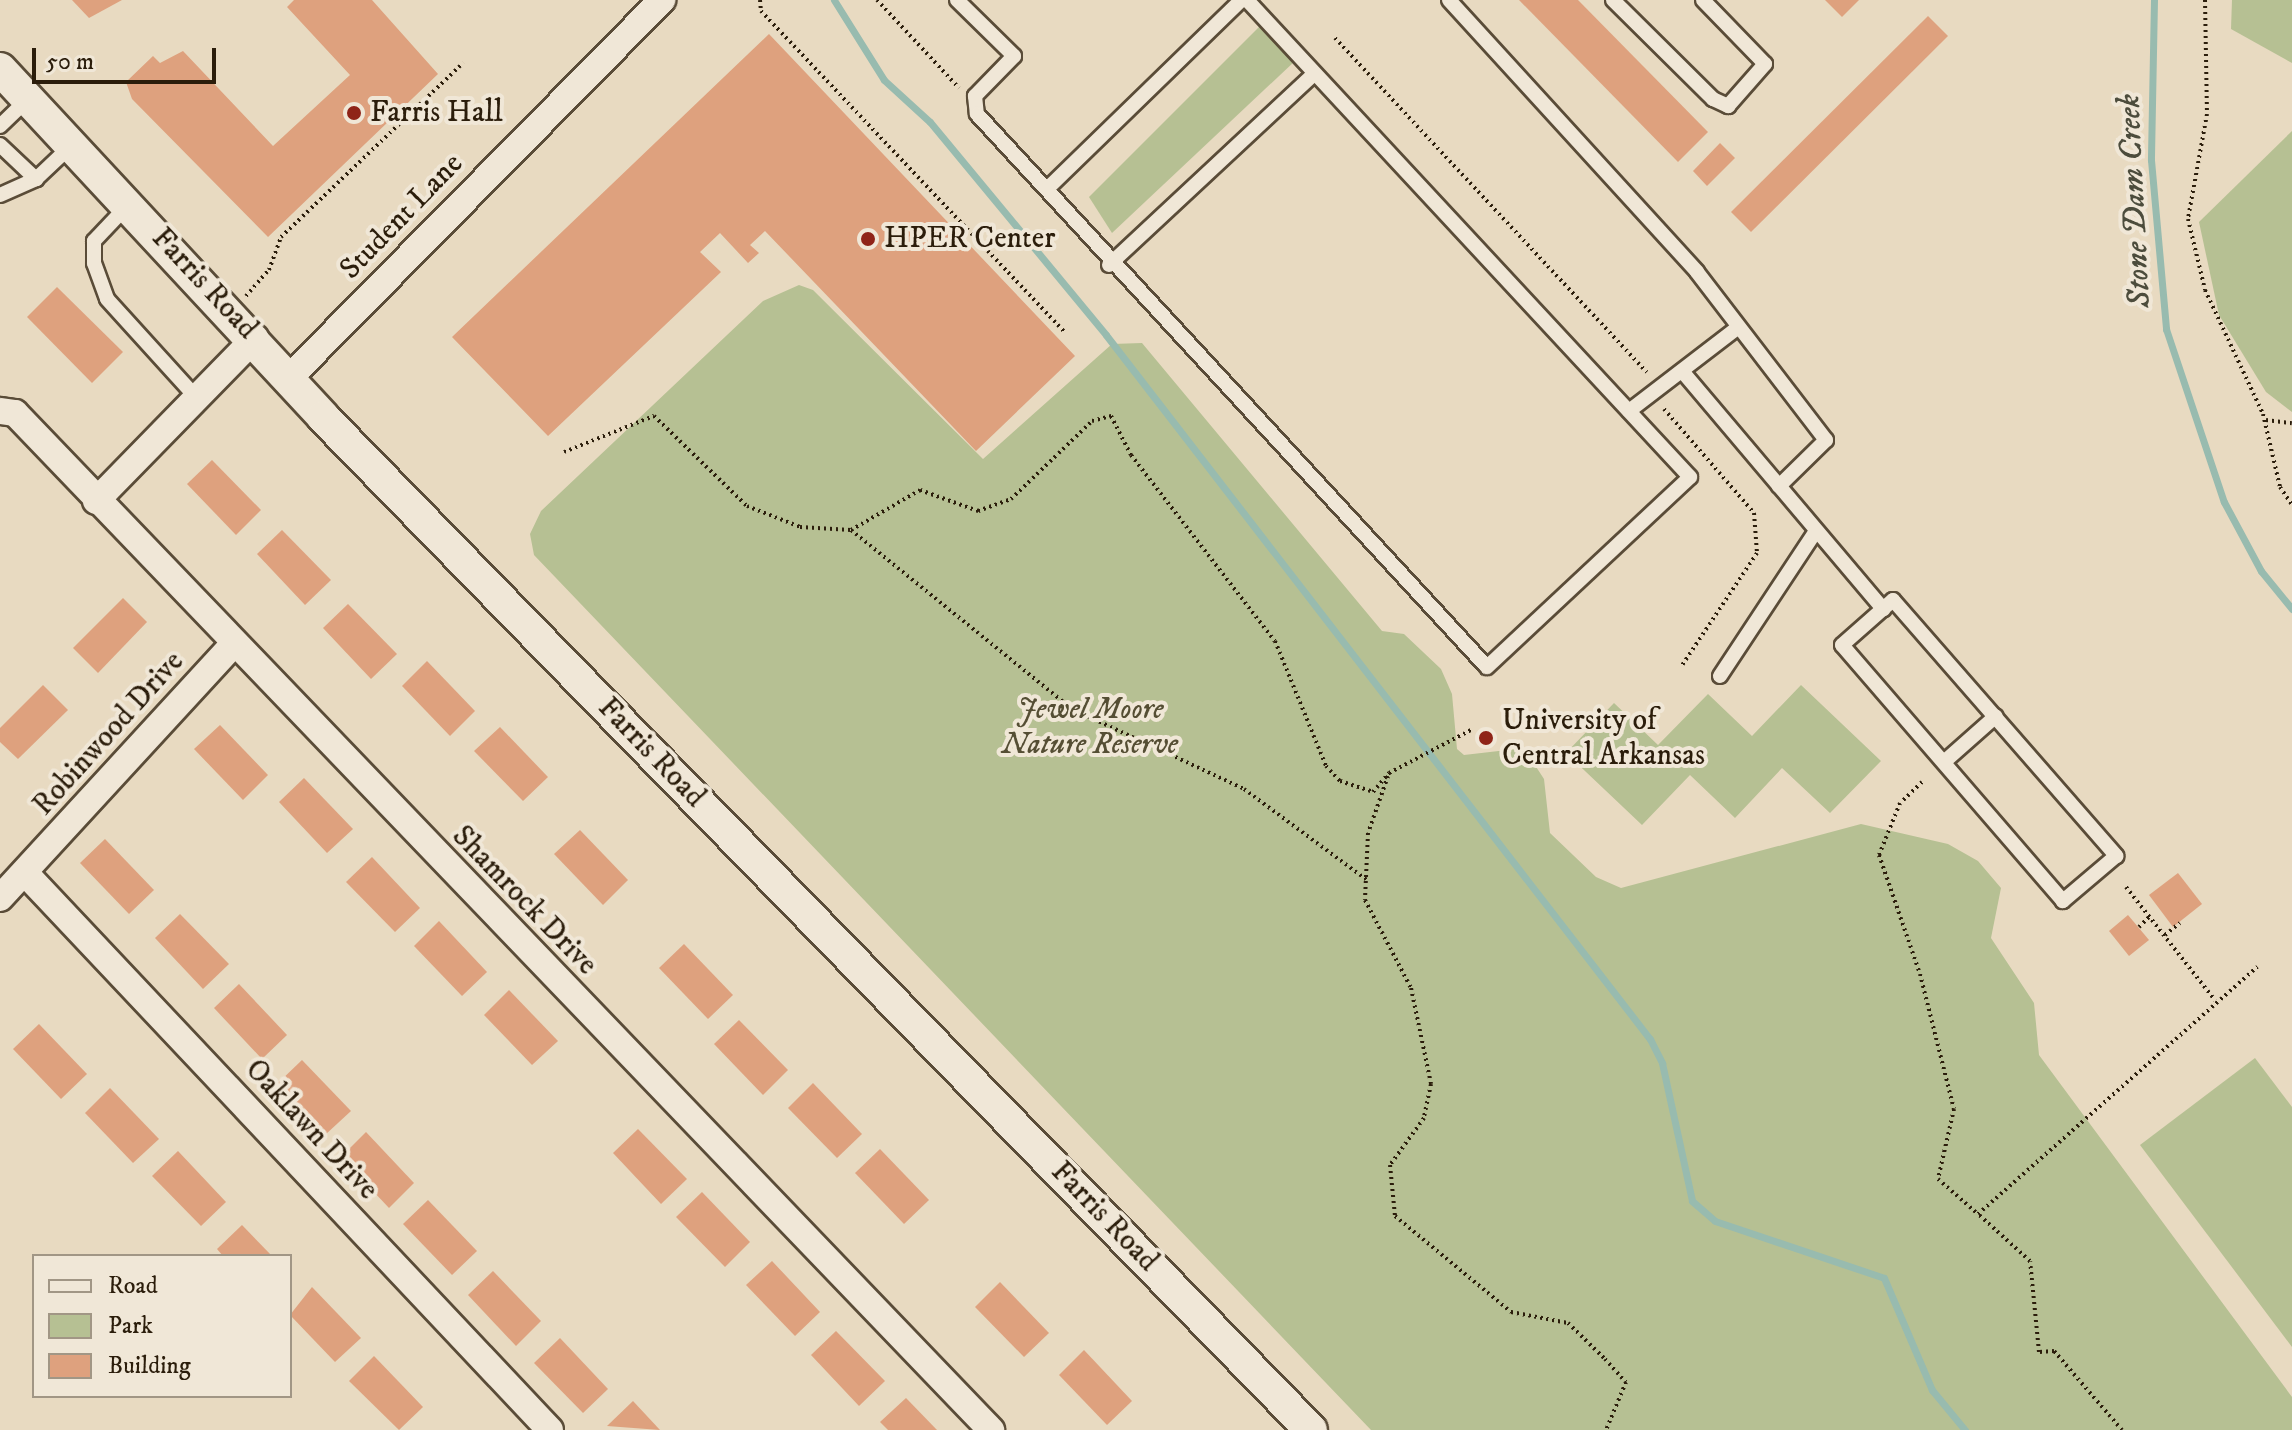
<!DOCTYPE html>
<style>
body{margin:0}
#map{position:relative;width:2292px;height:1430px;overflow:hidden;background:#e8dac1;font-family:"IM FELL DW Pica",serif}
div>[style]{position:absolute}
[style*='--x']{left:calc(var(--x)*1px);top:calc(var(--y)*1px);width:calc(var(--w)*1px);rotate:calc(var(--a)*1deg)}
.green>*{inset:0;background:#b6c093}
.stream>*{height:7px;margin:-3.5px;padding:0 3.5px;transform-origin:3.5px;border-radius:3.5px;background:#98bbaf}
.building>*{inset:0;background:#dea17e}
.path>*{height:4px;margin-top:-2px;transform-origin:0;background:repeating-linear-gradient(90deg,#2b1d0b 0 2px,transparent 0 6px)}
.roads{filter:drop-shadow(2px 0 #5a4c38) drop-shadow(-2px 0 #5a4c38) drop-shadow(0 2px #5a4c38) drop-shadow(0 -2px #5a4c38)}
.service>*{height:14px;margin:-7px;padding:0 7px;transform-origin:7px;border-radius:7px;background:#f0e7d7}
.minor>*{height:26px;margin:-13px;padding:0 13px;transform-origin:13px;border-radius:13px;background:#f0e7d7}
.tertiary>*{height:32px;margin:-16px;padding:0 16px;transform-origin:16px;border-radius:16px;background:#f0e7d7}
.dots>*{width:22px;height:22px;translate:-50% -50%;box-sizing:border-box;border:4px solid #f0e7d7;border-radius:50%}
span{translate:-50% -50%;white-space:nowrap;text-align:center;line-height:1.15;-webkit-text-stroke:8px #f0e7d7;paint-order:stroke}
.poi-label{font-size:30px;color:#2b1d0b}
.left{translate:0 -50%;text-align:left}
.street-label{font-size:30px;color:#2b1d0b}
.park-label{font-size:30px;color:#554e34;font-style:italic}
.water-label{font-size:32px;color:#4c4c3c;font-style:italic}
.legend{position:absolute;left:32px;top:1254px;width:260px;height:144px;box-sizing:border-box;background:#f0e7d7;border:2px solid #a19685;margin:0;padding:10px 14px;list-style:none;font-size:24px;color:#2b1d0b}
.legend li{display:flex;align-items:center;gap:16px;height:40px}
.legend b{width:40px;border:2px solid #a19685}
.scale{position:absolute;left:32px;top:48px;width:184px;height:36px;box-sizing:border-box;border:4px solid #2b1d0b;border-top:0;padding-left:10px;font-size:24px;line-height:28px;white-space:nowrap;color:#2b1d0b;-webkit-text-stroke:6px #f0e7d7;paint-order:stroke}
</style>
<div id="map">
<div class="green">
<div style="clip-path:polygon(2232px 0,2292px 0,2292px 63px,2231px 29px)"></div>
<div style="clip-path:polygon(1261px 25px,1295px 61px,1112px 233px,1089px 197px)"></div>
<div style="clip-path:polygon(2292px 131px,2292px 412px,2266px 392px,2219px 315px,2199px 222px)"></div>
<div style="clip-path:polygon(799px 285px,813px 290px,983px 459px,1112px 344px,1142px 343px,1382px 631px,1404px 634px,1441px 669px,1452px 694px,1457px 749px,1464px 755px,1516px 749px,1531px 759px,1544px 779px,1550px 833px,1596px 877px,1621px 888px,1861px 824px,1948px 844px,1978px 861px,2001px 888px,1991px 938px,2034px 1003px,2039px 1055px,2292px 1397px,2292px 1430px,1371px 1430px,534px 555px,530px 534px,541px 511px,763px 301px)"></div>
<div style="clip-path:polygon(1801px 685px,1881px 761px,1830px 813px,1782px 768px,1735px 818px,1690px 775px,1642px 825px,1566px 753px,1614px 703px,1658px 745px,1708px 694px,1752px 736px)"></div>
<div style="clip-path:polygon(2255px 1058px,2292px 1107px,2292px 1347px,2140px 1145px)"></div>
</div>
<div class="stream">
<div style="--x:834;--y:0;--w:94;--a:58"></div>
<div style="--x:884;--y:80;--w:62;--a:42.4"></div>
<div style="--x:930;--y:122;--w:276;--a:50.4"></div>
<div style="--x:1106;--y:335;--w:890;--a:52.31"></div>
<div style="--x:1650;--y:1039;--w:27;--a:63"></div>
<div style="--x:1662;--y:1063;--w:141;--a:77.7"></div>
<div style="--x:1692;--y:1201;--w:30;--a:41"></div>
<div style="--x:1715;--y:1221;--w:178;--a:18.6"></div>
<div style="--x:1884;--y:1278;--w:122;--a:66.8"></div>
<div style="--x:1932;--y:1390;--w:52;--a:50.5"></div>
<div style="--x:2154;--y:0;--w:160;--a:91.1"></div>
<div style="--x:2151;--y:160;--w:170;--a:84.9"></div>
<div style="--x:2166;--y:329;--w:182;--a:71.5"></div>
<div style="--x:2224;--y:502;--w:78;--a:61.8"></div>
<div style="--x:2261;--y:571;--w:49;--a:50.8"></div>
</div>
<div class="building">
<div style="clip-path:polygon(72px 0,122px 0,89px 18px)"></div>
<div style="clip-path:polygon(294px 0,372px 0,438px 74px,268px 237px,132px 99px,126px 82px,153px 56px,160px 63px,183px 51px,273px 146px,350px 75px,287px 7px)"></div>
<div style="clip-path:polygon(1519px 0,1578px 0,1708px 132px,1678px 162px)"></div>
<div style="clip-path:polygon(1825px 0,1859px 0,1842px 17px)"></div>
<div style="clip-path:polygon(1928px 16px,1948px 36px,1751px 232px,1731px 212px)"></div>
<div style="clip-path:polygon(769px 34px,1075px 356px,976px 451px,765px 231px,750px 245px,759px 253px,748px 263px,720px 233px,700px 252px,721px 272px,548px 436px,452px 337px)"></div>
<div style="clip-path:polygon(1720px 143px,1735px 158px,1707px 186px,1693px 171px)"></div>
<div style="clip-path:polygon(57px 287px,123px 352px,92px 383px,27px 317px)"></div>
<div style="clip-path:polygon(212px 460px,261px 510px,236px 535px,187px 484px)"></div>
<div style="clip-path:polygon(282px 530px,331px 580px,305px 605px,257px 554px)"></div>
<div style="clip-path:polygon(123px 598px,147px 622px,98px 673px,73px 648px)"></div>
<div style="clip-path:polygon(348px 604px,397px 654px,371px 679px,323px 628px)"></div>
<div style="clip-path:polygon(427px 661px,475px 711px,450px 736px,402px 686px)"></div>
<div style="clip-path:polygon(43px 685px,68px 710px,18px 759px,0 742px,0 728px)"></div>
<div style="clip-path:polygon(220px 725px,268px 775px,243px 800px,194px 749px)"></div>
<div style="clip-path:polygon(500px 727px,548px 777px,523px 801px,474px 751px)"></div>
<div style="clip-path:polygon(304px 778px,353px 829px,327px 853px,279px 802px)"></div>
<div style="clip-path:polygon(580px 830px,628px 880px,603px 905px,554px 854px)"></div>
<div style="clip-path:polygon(105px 839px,154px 890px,129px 914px,80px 863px)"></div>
<div style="clip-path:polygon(372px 857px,420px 908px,395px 932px,346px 882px)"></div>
<div style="clip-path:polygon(2178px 873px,2202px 904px,2173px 927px,2149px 895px)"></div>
<div style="clip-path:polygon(180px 914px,229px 964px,203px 989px,155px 938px)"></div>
<div style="clip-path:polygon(2128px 915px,2149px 940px,2129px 956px,2109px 931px)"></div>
<div style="clip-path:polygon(439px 921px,487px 972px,462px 996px,414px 946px)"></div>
<div style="clip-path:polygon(684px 944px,733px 995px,708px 1019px,659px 968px)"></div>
<div style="clip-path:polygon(239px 984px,287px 1035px,262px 1059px,214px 1008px)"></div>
<div style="clip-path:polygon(509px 990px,558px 1041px,532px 1065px,484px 1015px)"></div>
<div style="clip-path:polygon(739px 1020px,788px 1070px,763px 1095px,714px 1044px)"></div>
<div style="clip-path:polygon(39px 1024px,87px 1074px,61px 1099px,13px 1049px)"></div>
<div style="clip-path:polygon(302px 1060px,351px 1111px,325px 1135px,277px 1084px)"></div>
<div style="clip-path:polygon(813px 1083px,862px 1134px,837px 1158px,788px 1108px)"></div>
<div style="clip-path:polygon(110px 1088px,159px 1139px,133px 1163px,85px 1113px)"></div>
<div style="clip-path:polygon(638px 1129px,687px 1179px,661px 1204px,613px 1153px)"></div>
<div style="clip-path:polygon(366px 1132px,414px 1183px,389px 1208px,341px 1157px)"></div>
<div style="clip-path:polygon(880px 1149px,929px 1200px,904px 1224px,855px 1173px)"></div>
<div style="clip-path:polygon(178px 1151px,226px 1202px,201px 1226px,152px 1176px)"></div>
<div style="clip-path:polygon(702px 1192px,750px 1242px,725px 1267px,676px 1217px)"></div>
<div style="clip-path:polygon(428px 1200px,477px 1251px,452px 1275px,403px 1224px)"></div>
<div style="clip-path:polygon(242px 1225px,272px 1256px,223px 1256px,217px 1249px)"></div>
<div style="clip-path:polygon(772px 1261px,820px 1312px,795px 1336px,746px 1285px)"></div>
<div style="clip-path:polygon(493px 1271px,541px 1321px,516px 1346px,468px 1295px)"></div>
<div style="clip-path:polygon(1000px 1282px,1049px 1333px,1024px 1357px,975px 1307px)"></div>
<div style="clip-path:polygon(312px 1287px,361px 1338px,335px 1362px,290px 1315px)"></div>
<div style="clip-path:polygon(836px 1331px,885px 1381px,859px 1406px,811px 1355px)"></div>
<div style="clip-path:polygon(560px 1338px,608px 1389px,583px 1413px,534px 1363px)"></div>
<div style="clip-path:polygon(1084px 1350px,1132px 1401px,1107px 1425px,1059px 1375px)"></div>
<div style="clip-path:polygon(374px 1356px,423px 1407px,399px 1430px,349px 1381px)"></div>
<div style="clip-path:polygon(906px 1398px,937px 1430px,888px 1430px,880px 1422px)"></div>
<div style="clip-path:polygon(633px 1401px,660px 1430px,607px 1426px)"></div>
</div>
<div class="path">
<div style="--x:760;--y:0;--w:11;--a:85"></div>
<div style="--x:761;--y:11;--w:443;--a:46.6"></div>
<div style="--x:877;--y:0;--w:120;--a:47"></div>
<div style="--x:2205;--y:0;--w:114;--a:89"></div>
<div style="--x:2207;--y:114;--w:107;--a:100.3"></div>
<div style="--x:2188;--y:219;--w:73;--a:76.5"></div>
<div style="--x:2205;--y:290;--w:137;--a:64.9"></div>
<div style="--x:2263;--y:414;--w:75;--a:76.9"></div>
<div style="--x:2280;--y:487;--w:22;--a:56"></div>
<div style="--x:1335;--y:38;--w:457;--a:47"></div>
<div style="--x:246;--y:296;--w:35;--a:-49"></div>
<div style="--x:269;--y:270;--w:35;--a:-70"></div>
<div style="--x:281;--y:237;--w:252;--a:-43.7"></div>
<div style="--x:1664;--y:409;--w:138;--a:49.1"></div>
<div style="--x:1754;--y:513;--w:40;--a:85.7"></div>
<div style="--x:1757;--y:553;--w:137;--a:123.7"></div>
<div style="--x:2266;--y:420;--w:26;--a:7"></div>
<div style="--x:564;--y:452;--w:97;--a:-21.8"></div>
<div style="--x:654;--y:416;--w:129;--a:44.1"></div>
<div style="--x:747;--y:506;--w:57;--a:21.6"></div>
<div style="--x:800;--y:527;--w:51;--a:3.4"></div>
<div style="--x:851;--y:530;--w:284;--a:39"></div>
<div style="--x:1072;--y:709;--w:190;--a:24.9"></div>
<div style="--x:1244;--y:789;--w:153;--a:36.5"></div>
<div style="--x:851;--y:530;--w:80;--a:-30.1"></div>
<div style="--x:920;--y:490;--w:62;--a:19.9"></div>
<div style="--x:978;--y:511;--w:35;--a:-20"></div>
<div style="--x:1011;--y:499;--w:112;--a:-43.9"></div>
<div style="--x:1092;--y:421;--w:20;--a:-15"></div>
<div style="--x:1111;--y:416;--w:44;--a:62.9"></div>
<div style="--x:1131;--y:455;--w:235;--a:52.3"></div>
<div style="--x:1275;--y:641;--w:135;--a:67.8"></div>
<div style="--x:1326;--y:766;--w:21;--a:47"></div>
<div style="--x:1340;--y:781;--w:35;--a:18"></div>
<div style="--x:1373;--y:792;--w:25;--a:-50"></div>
<div style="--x:1389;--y:773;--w:93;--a:-27.7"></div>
<div style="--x:1388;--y:776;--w:60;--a:109.3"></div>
<div style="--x:1368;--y:833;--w:67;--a:92.6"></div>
<div style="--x:1365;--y:900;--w:99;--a:62.4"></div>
<div style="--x:1411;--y:988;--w:98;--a:78.2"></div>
<div style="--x:1431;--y:1084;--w:35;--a:102"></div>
<div style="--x:1424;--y:1118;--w:58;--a:125.9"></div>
<div style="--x:1390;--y:1165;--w:51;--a:84.4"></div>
<div style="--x:1395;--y:1216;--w:151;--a:39.6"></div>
<div style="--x:1511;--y:1312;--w:58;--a:10.9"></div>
<div style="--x:1568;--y:1323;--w:52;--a:44.2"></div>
<div style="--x:1605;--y:1359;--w:31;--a:48"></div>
<div style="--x:1626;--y:1382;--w:52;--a:112.6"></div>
<div style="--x:1922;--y:782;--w:30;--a:136"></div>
<div style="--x:1900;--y:803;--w:56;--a:112"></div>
<div style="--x:1879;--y:855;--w:126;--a:71"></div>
<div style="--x:1920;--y:974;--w:139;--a:75.9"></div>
<div style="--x:1954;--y:1109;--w:72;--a:102.9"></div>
<div style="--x:1938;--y:1179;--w:53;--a:41.2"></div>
<div style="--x:2126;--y:887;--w:144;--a:51.8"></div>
<div style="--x:2139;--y:927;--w:14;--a:-45"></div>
<div style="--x:2165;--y:935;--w:19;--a:-39"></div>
<div style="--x:2122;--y:1430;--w:104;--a:-130.7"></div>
<div style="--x:2054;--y:1351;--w:15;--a:176"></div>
<div style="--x:2039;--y:1352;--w:91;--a:-95.6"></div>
<div style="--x:2030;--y:1261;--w:70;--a:-137.9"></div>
<div style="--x:1978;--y:1214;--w:373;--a:-41.5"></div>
</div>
<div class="roads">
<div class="service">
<div style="--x:957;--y:0;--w:80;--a:44.5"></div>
<div style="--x:1014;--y:56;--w:56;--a:134.3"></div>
<div style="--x:975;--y:96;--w:18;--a:84"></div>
<div style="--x:977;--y:114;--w:752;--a:47.32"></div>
<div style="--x:1487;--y:667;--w:278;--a:-43.1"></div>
<div style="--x:1690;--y:477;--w:651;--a:-132.88"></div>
<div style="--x:1449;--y:0;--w:368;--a:47.6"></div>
<div style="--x:1697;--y:272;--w:212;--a:52.5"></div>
<div style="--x:1826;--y:440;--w:66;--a:135.6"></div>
<div style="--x:1613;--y:0;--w:141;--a:44.7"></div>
<div style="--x:1713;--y:99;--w:17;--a:25"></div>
<div style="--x:1728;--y:106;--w:56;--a:-48.6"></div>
<div style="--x:1765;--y:64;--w:89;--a:-134.1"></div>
<div style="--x:0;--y:126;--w:39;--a:-44"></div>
<div style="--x:0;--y:145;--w:50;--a:43.4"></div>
<div style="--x:36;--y:179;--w:39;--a:156"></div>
<div style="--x:36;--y:179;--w:51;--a:-43.4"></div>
<div style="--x:1049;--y:187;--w:268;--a:-44.2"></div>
<div style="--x:129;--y:204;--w:51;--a:133.4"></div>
<div style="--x:94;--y:241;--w:22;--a:90"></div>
<div style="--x:94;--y:263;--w:38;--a:70"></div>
<div style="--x:107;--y:299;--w:132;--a:47.8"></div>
<div style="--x:1109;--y:265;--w:280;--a:-43"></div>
<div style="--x:1682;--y:371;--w:312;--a:49.8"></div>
<div style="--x:1629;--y:411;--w:136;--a:-37.5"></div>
<div style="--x:1893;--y:600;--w:340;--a:48.9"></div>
<div style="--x:2116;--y:856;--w:70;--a:139.7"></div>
<div style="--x:2063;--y:901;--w:338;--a:-130.8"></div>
<div style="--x:1842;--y:645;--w:68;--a:-41.4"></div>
<div style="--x:1720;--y:676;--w:174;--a:-56.5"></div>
<div style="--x:1944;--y:762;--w:69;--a:-41.5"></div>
</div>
<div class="minor">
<div style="--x:290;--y:377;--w:530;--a:-45.38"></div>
<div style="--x:0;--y:411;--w:15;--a:8"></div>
<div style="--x:15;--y:413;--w:1410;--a:46.18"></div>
<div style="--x:96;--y:501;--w:228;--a:-45.7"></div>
<div style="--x:26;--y:874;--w:764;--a:46.7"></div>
<div style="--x:0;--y:898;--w:343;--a:-47.4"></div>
</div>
<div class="tertiary">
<div style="--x:0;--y:69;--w:475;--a:47.1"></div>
<div style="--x:323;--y:417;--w:1415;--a:45.72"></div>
</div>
</div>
<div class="dots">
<div style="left:354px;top:113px;background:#8f2418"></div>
<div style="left:868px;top:239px;background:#8f2418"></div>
<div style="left:1486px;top:738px;background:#8f2418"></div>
</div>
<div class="poi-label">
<span class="left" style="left:370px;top:113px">Farris Hall</span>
<span class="left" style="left:884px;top:239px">HPER Center</span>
<span class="left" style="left:1502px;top:738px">University of<br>Central Arkansas</span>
</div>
<div class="street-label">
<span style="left:402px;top:217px;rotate:-46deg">Student Lane</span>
<span style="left:204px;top:284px;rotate:47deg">Farris Road</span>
<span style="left:109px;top:734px;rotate:-48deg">Robinwood Drive</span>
<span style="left:651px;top:753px;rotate:46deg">Farris Road</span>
<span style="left:524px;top:901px;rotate:46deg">Shamrock Drive</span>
<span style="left:311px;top:1130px;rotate:47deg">Oaklawn Drive</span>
<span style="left:1104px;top:1217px;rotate:46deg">Farris Road</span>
</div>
<div class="park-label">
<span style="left:1090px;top:727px">Jewel Moore<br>Nature Reserve</span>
</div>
<div class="water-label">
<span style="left:2135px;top:201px;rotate:-93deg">Stone Dam Creek</span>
</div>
<ul class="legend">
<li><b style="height:10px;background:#f0e7d7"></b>Road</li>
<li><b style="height:22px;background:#b6c093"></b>Park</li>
<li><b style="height:22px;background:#dea17e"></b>Building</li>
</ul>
<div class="scale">50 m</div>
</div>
